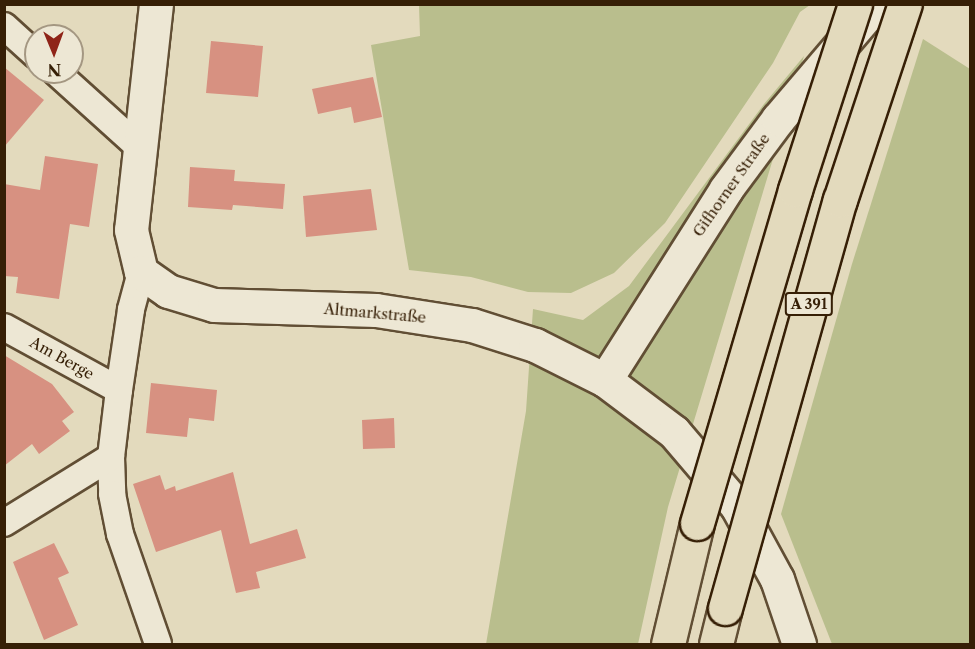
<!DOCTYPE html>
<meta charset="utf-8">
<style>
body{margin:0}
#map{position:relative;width:975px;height:649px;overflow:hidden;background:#e3dabd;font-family:"Libre Caslon Text",serif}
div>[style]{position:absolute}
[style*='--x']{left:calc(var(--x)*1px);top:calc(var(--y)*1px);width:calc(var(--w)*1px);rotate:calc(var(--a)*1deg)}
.green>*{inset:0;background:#b9be8d}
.building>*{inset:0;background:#d79181}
.roads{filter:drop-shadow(2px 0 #614e34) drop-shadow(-2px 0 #614e34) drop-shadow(0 2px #614e34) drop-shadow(0 -2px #614e34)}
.minor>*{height:26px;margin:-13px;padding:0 13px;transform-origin:13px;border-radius:13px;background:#ede7d4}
.secondary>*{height:33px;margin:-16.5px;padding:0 16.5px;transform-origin:16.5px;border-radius:16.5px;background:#ede7d4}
.motorway>*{height:33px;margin:-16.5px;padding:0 16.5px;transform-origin:16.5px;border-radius:16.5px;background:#e3dabd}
.bridges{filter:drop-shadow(2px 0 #361f06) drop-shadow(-2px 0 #361f06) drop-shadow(0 2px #361f06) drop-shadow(0 -2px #361f06)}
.motorway-bridge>*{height:33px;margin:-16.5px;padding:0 16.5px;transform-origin:16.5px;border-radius:16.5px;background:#e3dabd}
span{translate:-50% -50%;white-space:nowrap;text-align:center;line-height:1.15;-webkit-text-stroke:4.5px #ede7d4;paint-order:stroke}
.shield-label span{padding:2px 4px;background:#ede7d4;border:2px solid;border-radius:4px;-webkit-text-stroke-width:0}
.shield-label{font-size:14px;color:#361f06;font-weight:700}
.street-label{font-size:15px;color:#361f06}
.frame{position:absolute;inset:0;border:6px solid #361f06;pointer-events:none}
.north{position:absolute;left:24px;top:24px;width:60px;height:60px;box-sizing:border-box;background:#ede7d4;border:2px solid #a49782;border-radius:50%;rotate:179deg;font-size:16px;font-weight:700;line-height:24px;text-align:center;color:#361f06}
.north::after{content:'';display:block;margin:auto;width:21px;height:27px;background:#8f2418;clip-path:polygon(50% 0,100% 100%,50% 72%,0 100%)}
</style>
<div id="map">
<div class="green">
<div style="clip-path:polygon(419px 5px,810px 5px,800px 12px,773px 63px,665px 223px,614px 273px,571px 293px,528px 292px,471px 277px,409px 270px,371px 45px,420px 36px)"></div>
<div style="clip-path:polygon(923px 39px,970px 69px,970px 644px,832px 644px,781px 514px,852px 264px)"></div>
<div style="clip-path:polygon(804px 56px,668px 507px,638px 644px,486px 644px,526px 411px,533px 309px,583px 320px,629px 286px,764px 104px)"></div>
</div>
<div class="building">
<div style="clip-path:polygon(211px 41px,263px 46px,258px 97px,206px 93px)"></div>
<div style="clip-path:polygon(4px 67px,44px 100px,4px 147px)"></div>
<div style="clip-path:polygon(373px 77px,382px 117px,354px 123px,351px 107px,318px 114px,312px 89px)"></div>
<div style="clip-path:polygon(45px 156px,98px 164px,89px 227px,70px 224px,59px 299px,16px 293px,18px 277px,4px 276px,4px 184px,40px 190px)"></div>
<div style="clip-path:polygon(190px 167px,235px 170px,234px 181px,285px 184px,283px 209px,233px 205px,232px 210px,188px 207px)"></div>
<div style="clip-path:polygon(371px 189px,377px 230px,306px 237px,303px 196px)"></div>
<div style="clip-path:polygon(4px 355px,52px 384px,74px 412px,62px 421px,70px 431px,39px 454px,32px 444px,4px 466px)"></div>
<div style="clip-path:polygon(151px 383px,217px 390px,214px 421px,189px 418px,187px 437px,146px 433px)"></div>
<div style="clip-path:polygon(394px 418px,395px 448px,363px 449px,362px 420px)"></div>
<div style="clip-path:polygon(233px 472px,250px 544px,297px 529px,306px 558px,256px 572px,260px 588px,236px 593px,221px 530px,156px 552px,133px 484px,160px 475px,165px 490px,175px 486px,176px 491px)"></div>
<div style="clip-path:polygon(54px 543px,69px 573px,58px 578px,78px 625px,44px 640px,13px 562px)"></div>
</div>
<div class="roads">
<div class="minor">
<div style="--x:4;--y:26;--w:43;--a:42.2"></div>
<div style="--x:56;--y:72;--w:113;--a:42.1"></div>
<div style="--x:141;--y:272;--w:39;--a:105"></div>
<div style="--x:131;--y:310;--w:81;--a:98.5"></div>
<div style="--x:119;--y:390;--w:67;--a:96.8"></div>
<div style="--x:111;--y:457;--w:37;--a:88"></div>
<div style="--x:112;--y:494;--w:41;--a:78.7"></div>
<div style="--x:120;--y:534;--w:116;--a:70.9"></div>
<div style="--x:4;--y:327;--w:131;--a:28.7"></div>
<div style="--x:4;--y:523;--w:126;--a:-31.7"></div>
</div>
<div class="secondary">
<div style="--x:156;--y:4;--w:227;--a:96.3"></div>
<div style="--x:131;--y:230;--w:43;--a:76.6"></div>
<div style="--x:141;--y:272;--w:33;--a:35"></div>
<div style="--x:168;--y:291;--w:48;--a:16.9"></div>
<div style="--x:214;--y:305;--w:162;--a:1.8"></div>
<div style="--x:376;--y:310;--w:97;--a:8.9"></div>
<div style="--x:472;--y:325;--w:66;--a:17.6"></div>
<div style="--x:535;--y:345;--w:78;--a:26.6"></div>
<div style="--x:605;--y:380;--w:86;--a:37"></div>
<div style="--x:674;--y:432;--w:97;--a:49.6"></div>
<div style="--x:737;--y:506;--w:83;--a:61.3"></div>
<div style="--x:777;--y:579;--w:69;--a:71.3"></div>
<div style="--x:605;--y:380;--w:226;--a:-57.6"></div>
<div style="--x:726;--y:189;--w:87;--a:-53.4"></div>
<div style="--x:778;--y:119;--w:151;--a:-49.6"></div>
</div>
<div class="motorway">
<div style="--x:668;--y:644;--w:124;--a:-76.5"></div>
<div style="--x:716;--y:644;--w:37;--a:-76"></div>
</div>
</div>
<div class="bridges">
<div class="motorway-bridge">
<div style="--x:697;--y:523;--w:347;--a:-73.6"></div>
<div style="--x:795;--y:190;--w:195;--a:-72.1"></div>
<div style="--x:725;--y:608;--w:424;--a:-74.3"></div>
<div style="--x:840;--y:200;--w:206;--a:-71.7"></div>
</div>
</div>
<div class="shield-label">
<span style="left:809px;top:304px">A 391</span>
</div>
<div class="street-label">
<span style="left:731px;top:185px;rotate:-55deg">Gifhorner Straße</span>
<span style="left:375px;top:313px;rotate:5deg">Altmarkstraße</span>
<span style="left:62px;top:358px;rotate:29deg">Am Berge</span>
</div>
<div class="frame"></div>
<div class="north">N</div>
</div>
